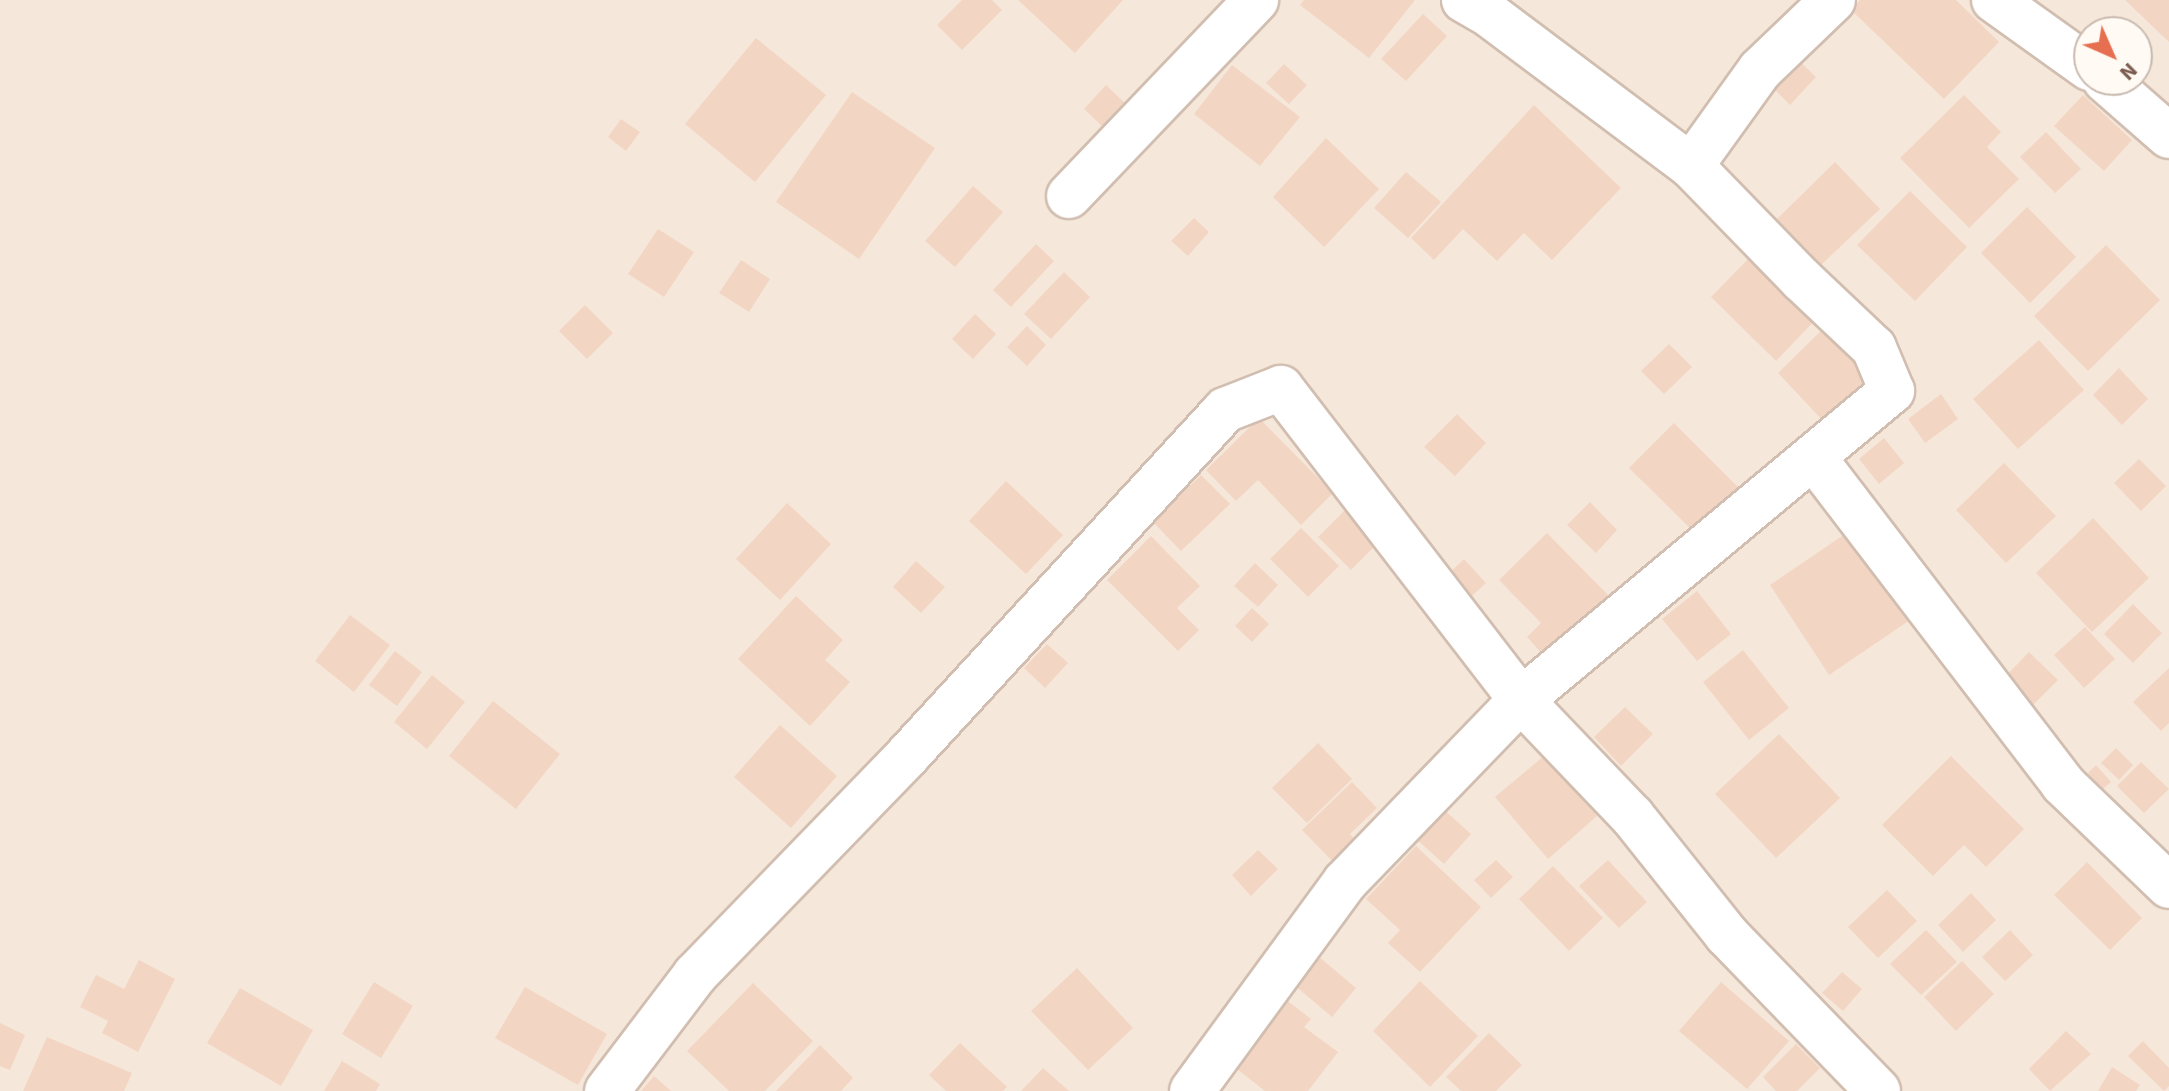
<!DOCTYPE html>
<style>
body{margin:0}
#map{position:relative;width:2169px;height:1091px;overflow:hidden;background:#fdf6ec;font-family:"Source Sans 3",sans-serif}
div>[style]{position:absolute}
[style*='--x']{left:calc(var(--x)*1px);top:calc(var(--y)*1px);width:calc(var(--w)*1px);rotate:calc(var(--a)*1deg)}
.residential>*{inset:0;background:#f5e8da}
.building>*{inset:0;background:#f3d5c3}
.roads{filter:drop-shadow(2px 0 #d1beb0) drop-shadow(-2px 0 #d1beb0) drop-shadow(0 2px #d1beb0) drop-shadow(0 -2px #d1beb0)}
.street>*{height:44px;margin:-22px;padding:0 22px;transform-origin:22px;border-radius:22px;background:#fff}
span{translate:-50% -50%;white-space:nowrap;text-align:center;line-height:1.15;-webkit-text-stroke:7px #fffaf3;paint-order:stroke}
.north{position:absolute;left:2073px;top:16px;width:80px;height:80px;box-sizing:border-box;background:#fffaf3;border:2px solid #cabbb1;border-radius:50%;rotate:135deg;font-size:22px;font-weight:700;line-height:32px;text-align:center;color:#7a5c4d}
.north::after{content:'';display:block;margin:auto;width:28px;height:36px;background:#e76f51;clip-path:polygon(50% 0,100% 100%,50% 72%,0 100%)}
</style>
<div id="map">
<div class="residential">
<div style="clip-path:polygon(evenodd,0 0,2169px 0,2169px 1091px,0 1091px,0 0,2089px 32px,2137px 32px,2137px 80px,2089px 80px,2089px 32px)"></div>
</div>
<div class="building">
<div style="clip-path:polygon(962px 0,992px 0,1002px 10px,962px 50px,937px 25px)"></div>
<div style="clip-path:polygon(1018px 0,1123px 0,1075px 53px)"></div>
<div style="clip-path:polygon(1304px 0,1415px 0,1369px 58px,1300px 5px)"></div>
<div style="clip-path:polygon(1860px 0,1956px 0,1999px 42px,1944px 99px,1851px 10px)"></div>
<div style="clip-path:polygon(2125px 0,2169px 0,2169px 42px)"></div>
<div style="clip-path:polygon(1423px 14px,1447px 36px,1406px 81px,1381px 59px)"></div>
<div style="clip-path:polygon(756px 38px,826px 95px,755px 182px,685px 124px)"></div>
<div style="clip-path:polygon(1795px 57px,1816px 77px,1790px 105px,1769px 84px)"></div>
<div style="clip-path:polygon(1284px 64px,1307px 85px,1289px 104px,1266px 83px)"></div>
<div style="clip-path:polygon(1232px 65px,1300px 117px,1260px 166px,1194px 114px)"></div>
<div style="clip-path:polygon(1106px 85px,1125px 103px,1103px 127px,1084px 109px)"></div>
<div style="clip-path:polygon(852px 92px,935px 148px,859px 259px,776px 202px)"></div>
<div style="clip-path:polygon(1964px 95px,2001px 132px,1987px 147px,2019px 179px,1969px 228px,1900px 158px)"></div>
<div style="clip-path:polygon(2083px 95px,2132px 140px,2104px 171px,2054px 126px)"></div>
<div style="clip-path:polygon(1534px 105px,1621px 188px,1552px 260px,1524px 233px,1497px 261px,1463px 229px,1434px 260px,1411px 238px)"></div>
<div style="clip-path:polygon(621px 119px,640px 132px,626px 151px,608px 137px)"></div>
<div style="clip-path:polygon(2046px 132px,2081px 169px,2055px 193px,2020px 157px)"></div>
<div style="clip-path:polygon(1326px 138px,1379px 189px,1324px 247px,1273px 197px)"></div>
<div style="clip-path:polygon(1835px 162px,1880px 209px,1820px 266px,1776px 220px)"></div>
<div style="clip-path:polygon(1406px 172px,1441px 202px,1408px 238px,1374px 208px)"></div>
<div style="clip-path:polygon(973px 186px,1003px 212px,955px 267px,925px 241px)"></div>
<div style="clip-path:polygon(1910px 191px,1967px 247px,1915px 301px,1857px 245px)"></div>
<div style="clip-path:polygon(2027px 207px,2076px 257px,2030px 303px,1981px 253px)"></div>
<div style="clip-path:polygon(1194px 218px,1209px 232px,1188px 256px,1171px 241px)"></div>
<div style="clip-path:polygon(658px 229px,694px 252px,664px 297px,628px 274px)"></div>
<div style="clip-path:polygon(1036px 244px,1054px 261px,1011px 307px,993px 290px)"></div>
<div style="clip-path:polygon(2106px 245px,2160px 300px,2088px 371px,2034px 316px)"></div>
<div style="clip-path:polygon(1753px 254px,1818px 317px,1776px 361px,1711px 297px)"></div>
<div style="clip-path:polygon(741px 260px,770px 279px,749px 312px,719px 293px)"></div>
<div style="clip-path:polygon(1064px 272px,1090px 297px,1051px 339px,1024px 314px)"></div>
<div style="clip-path:polygon(585px 305px,613px 333px,587px 359px,559px 331px)"></div>
<div style="clip-path:polygon(975px 314px,996px 334px,973px 359px,952px 339px)"></div>
<div style="clip-path:polygon(1831px 321px,1882px 373px,1827px 425px,1778px 373px)"></div>
<div style="clip-path:polygon(1027px 326px,1046px 345px,1027px 366px,1007px 347px)"></div>
<div style="clip-path:polygon(2039px 340px,2084px 390px,2018px 449px,1973px 399px)"></div>
<div style="clip-path:polygon(1669px 344px,1692px 367px,1664px 394px,1641px 371px)"></div>
<div style="clip-path:polygon(2119px 368px,2148px 399px,2122px 425px,2093px 395px)"></div>
<div style="clip-path:polygon(1941px 394px,1958px 419px,1925px 443px,1908px 419px)"></div>
<div style="clip-path:polygon(1457px 414px,1486px 443px,1455px 476px,1424px 447px)"></div>
<div style="clip-path:polygon(1259px 418px,1333px 493px,1301px 525px,1258px 480px,1236px 501px,1206px 470px)"></div>
<div style="clip-path:polygon(1674px 423px,1738px 487px,1694px 532px,1629px 468px)"></div>
<div style="clip-path:polygon(1884px 438px,1904px 463px,1879px 484px,1859px 459px)"></div>
<div style="clip-path:polygon(2139px 459px,2166px 486px,2141px 511px,2114px 483px)"></div>
<div style="clip-path:polygon(2004px 463px,2056px 516px,2006px 563px,1956px 510px)"></div>
<div style="clip-path:polygon(1201px 475px,1230px 504px,1181px 551px,1153px 522px)"></div>
<div style="clip-path:polygon(1006px 481px,1063px 535px,1026px 574px,969px 521px)"></div>
<div style="clip-path:polygon(1590px 502px,1617px 530px,1596px 553px,1567px 525px)"></div>
<div style="clip-path:polygon(787px 503px,831px 544px,780px 600px,736px 559px)"></div>
<div style="clip-path:polygon(1351px 504px,1384px 537px,1351px 570px,1318px 537px)"></div>
<div style="clip-path:polygon(2093px 518px,2149px 578px,2092px 632px,2036px 573px)"></div>
<div style="clip-path:polygon(1301px 528px,1339px 566px,1308px 597px,1270px 559px)"></div>
<div style="clip-path:polygon(1851px 530px,1910px 620px,1829px 675px,1770px 585px)"></div>
<div style="clip-path:polygon(1547px 533px,1609px 596px,1546px 658px,1527px 637px,1541px 623px,1499px 580px)"></div>
<div style="clip-path:polygon(1151px 536px,1200px 586px,1177px 608px,1199px 630px,1178px 651px,1107px 580px)"></div>
<div style="clip-path:polygon(1464px 559px,1486px 583px,1462px 605px,1440px 582px)"></div>
<div style="clip-path:polygon(916px 561px,945px 587px,921px 613px,893px 587px)"></div>
<div style="clip-path:polygon(1255px 563px,1278px 585px,1258px 607px,1234px 586px)"></div>
<div style="clip-path:polygon(1697px 591px,1731px 634px,1697px 661px,1662px 619px)"></div>
<div style="clip-path:polygon(796px 596px,843px 640px,825px 660px,850px 682px,810px 726px,738px 659px)"></div>
<div style="clip-path:polygon(2133px 604px,2162px 633px,2133px 663px,2104px 634px)"></div>
<div style="clip-path:polygon(1252px 608px,1269px 624px,1252px 642px,1235px 626px)"></div>
<div style="clip-path:polygon(350px 615px,390px 645px,354px 692px,315px 661px)"></div>
<div style="clip-path:polygon(2085px 627px,2115px 659px,2084px 688px,2054px 655px)"></div>
<div style="clip-path:polygon(1047px 644px,1068px 663px,1045px 688px,1024px 668px)"></div>
<div style="clip-path:polygon(1743px 650px,1789px 708px,1749px 740px,1703px 682px)"></div>
<div style="clip-path:polygon(395px 651px,422px 672px,397px 706px,369px 685px)"></div>
<div style="clip-path:polygon(2029px 652px,2058px 680px,2029px 709px,2000px 682px)"></div>
<div style="clip-path:polygon(2169px 668px,2169px 723px,2161px 731px,2133px 702px)"></div>
<div style="clip-path:polygon(432px 675px,465px 702px,427px 749px,394px 722px)"></div>
<div style="clip-path:polygon(493px 701px,560px 754px,516px 809px,449px 756px)"></div>
<div style="clip-path:polygon(1625px 707px,1653px 734px,1621px 766px,1594px 737px)"></div>
<div style="clip-path:polygon(780px 725px,837px 776px,791px 828px,734px 777px)"></div>
<div style="clip-path:polygon(1779px 734px,1840px 798px,1776px 858px,1715px 794px)"></div>
<div style="clip-path:polygon(1318px 743px,1352px 779px,1307px 823px,1272px 788px)"></div>
<div style="clip-path:polygon(2116px 748px,2133px 765px,2119px 780px,2101px 763px)"></div>
<div style="clip-path:polygon(1545px 755px,1597px 816px,1548px 859px,1495px 797px)"></div>
<div style="clip-path:polygon(1951px 756px,2024px 829px,1986px 867px,1964px 845px,1933px 876px,1882px 825px)"></div>
<div style="clip-path:polygon(2141px 762px,2169px 789px,2144px 813px,2117px 786px)"></div>
<div style="clip-path:polygon(2096px 765px,2111px 782px,2102px 790px,2088px 773px)"></div>
<div style="clip-path:polygon(1352px 782px,1377px 808px,1350px 834px,1360px 845px,1338px 867px,1302px 830px)"></div>
<div style="clip-path:polygon(1442px 808px,1471px 834px,1444px 864px,1415px 838px)"></div>
<div style="clip-path:polygon(1416px 846px,1481px 907px,1420px 972px,1388px 943px,1400px 930px,1366px 899px)"></div>
<div style="clip-path:polygon(1258px 850px,1278px 869px,1251px 896px,1232px 875px)"></div>
<div style="clip-path:polygon(1496px 860px,1513px 877px,1491px 898px,1474px 880px)"></div>
<div style="clip-path:polygon(1608px 860px,1647px 902px,1619px 928px,1579px 886px)"></div>
<div style="clip-path:polygon(2087px 862px,2142px 918px,2110px 950px,2054px 895px)"></div>
<div style="clip-path:polygon(1553px 866px,1603px 918px,1569px 951px,1519px 899px)"></div>
<div style="clip-path:polygon(1887px 890px,1917px 921px,1878px 958px,1848px 927px)"></div>
<div style="clip-path:polygon(1971px 893px,1996px 920px,1963px 952px,1938px 925px)"></div>
<div style="clip-path:polygon(1926px 930px,1957px 962px,1921px 995px,1890px 964px)"></div>
<div style="clip-path:polygon(2010px 930px,2033px 955px,2005px 981px,1982px 957px)"></div>
<div style="clip-path:polygon(1318px 956px,1356px 988px,1332px 1017px,1293px 984px)"></div>
<div style="clip-path:polygon(139px 960px,175px 979px,138px 1052px,102px 1033px,108px 1021px,80px 1007px,96px 975px,124px 989px)"></div>
<div style="clip-path:polygon(1962px 961px,1994px 994px,1956px 1031px,1924px 997px)"></div>
<div style="clip-path:polygon(1077px 968px,1133px 1028px,1088px 1070px,1031px 1011px)"></div>
<div style="clip-path:polygon(1842px 972px,1862px 989px,1843px 1011px,1822px 993px)"></div>
<div style="clip-path:polygon(1420px 981px,1478px 1036px,1430px 1087px,1373px 1031px)"></div>
<div style="clip-path:polygon(374px 982px,413px 1006px,381px 1058px,342px 1034px)"></div>
<div style="clip-path:polygon(1721px 982px,1789px 1041px,1747px 1089px,1679px 1031px)"></div>
<div style="clip-path:polygon(753px 983px,813px 1041px,765px 1091px,729px 1091px,687px 1051px)"></div>
<div style="clip-path:polygon(525px 987px,607px 1034px,578px 1085px,495px 1038px)"></div>
<div style="clip-path:polygon(240px 988px,313px 1030px,281px 1086px,207px 1043px)"></div>
<div style="clip-path:polygon(1285px 999px,1311px 1019px,1304px 1027px,1338px 1052px,1308px 1091px,1265px 1091px,1233px 1066px)"></div>
<div style="clip-path:polygon(0 1023px,25px 1035px,10px 1070px,0 1066px)"></div>
<div style="clip-path:polygon(2066px 1031px,2091px 1054px,2050px 1091px,2029px 1069px)"></div>
<div style="clip-path:polygon(1489px 1033px,1522px 1065px,1496px 1091px,1461px 1091px,1446px 1077px)"></div>
<div style="clip-path:polygon(47px 1037px,132px 1073px,124px 1091px,23px 1091px)"></div>
<div style="clip-path:polygon(2143px 1041px,2169px 1068px,2169px 1086px,2164px 1091px,2128px 1056px)"></div>
<div style="clip-path:polygon(960px 1043px,1007px 1087px,1003px 1091px,946px 1091px,929px 1075px)"></div>
<div style="clip-path:polygon(1796px 1044px,1820px 1068px,1797px 1091px,1776px 1091px,1763px 1077px)"></div>
<div style="clip-path:polygon(820px 1045px,853px 1078px,841px 1091px,776px 1091px)"></div>
<div style="clip-path:polygon(342px 1061px,380px 1084px,376px 1091px,324px 1091px)"></div>
<div style="clip-path:polygon(2112px 1067px,2140px 1085px,2136px 1091px,2098px 1091px)"></div>
<div style="clip-path:polygon(1043px 1068px,1069px 1091px,1021px 1091px)"></div>
<div style="clip-path:polygon(654px 1076px,671px 1091px,641px 1091px)"></div>
</div>
<div class="roads">
<div class="street">
<div style="--x:1994;--y:0;--w:117;--a:35.6"></div>
<div style="--x:2105;--y:80;--w:85;--a:41.2"></div>
<div style="--x:1691;--y:166;--w:118;--a:-54.3"></div>
<div style="--x:1760;--y:70;--w:101;--a:-43.8"></div>
<div style="--x:1069;--y:196;--w:271;--a:-46.3"></div>
<div style="--x:1814;--y:458;--w:410;--a:52.6"></div>
<div style="--x:2063;--y:784;--w:147;--a:43.9"></div>
<div style="--x:607;--y:1091;--w:146;--a:-52.8"></div>
<div style="--x:695;--y:975;--w:306;--a:-45.9"></div>
<div style="--x:908;--y:755;--w:469;--a:-47.4"></div>
<div style="--x:1225;--y:410;--w:60;--a:-21.4"></div>
<div style="--x:1281;--y:388;--w:394;--a:52.4"></div>
<div style="--x:1521;--y:700;--w:161;--a:46.3"></div>
<div style="--x:1632;--y:816;--w:152;--a:51.4"></div>
<div style="--x:1727;--y:935;--w:217;--a:45.9"></div>
<div style="--x:1192;--y:1091;--w:259;--a:-53.8"></div>
<div style="--x:1345;--y:882;--w:253;--a:-46"></div>
<div style="--x:1521;--y:700;--w:483;--a:-39.8"></div>
<div style="--x:1892;--y:391;--w:47;--a:-112.7"></div>
<div style="--x:1874;--y:348;--w:100;--a:-136.6"></div>
<div style="--x:1801;--y:279;--w:158;--a:-134.2"></div>
<div style="--x:1691;--y:166;--w:251;--a:-143.1"></div>
<div style="--x:1490;--y:15;--w:30;--a:-150"></div>
</div>
</div>
<div class="north">N</div>
</div>
